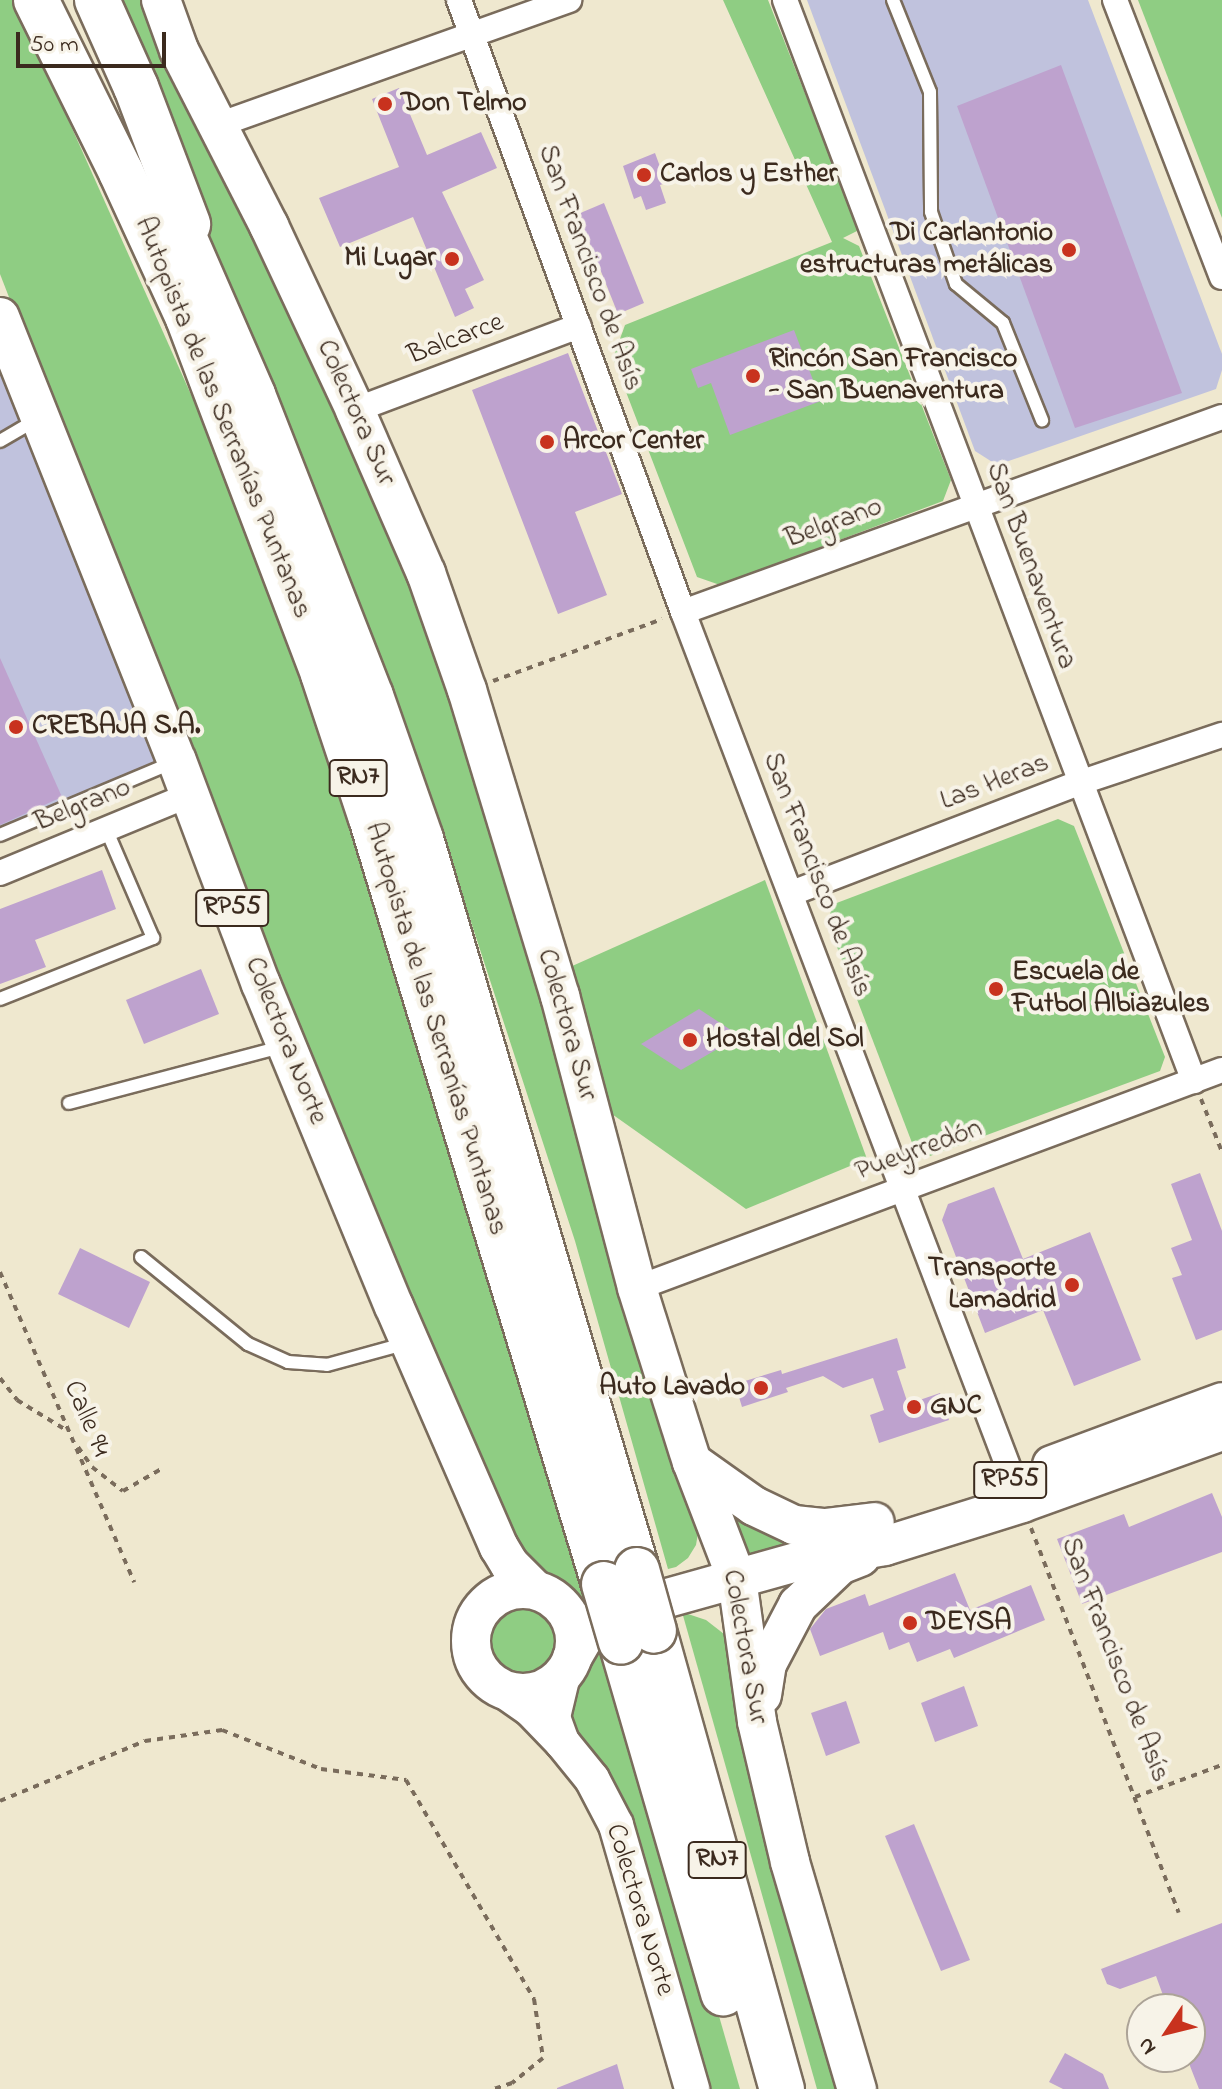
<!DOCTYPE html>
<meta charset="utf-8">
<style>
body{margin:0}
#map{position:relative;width:1222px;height:2089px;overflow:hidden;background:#efe8cf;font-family:"Indie Flower",sans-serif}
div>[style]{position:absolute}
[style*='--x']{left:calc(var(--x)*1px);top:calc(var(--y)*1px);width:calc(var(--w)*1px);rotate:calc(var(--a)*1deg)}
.industrial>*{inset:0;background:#c0c2dd}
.green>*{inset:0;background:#8fcd83}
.round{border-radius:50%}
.building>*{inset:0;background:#bea2ce}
.path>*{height:4px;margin-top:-2px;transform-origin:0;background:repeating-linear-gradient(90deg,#7a6c5c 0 6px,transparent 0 12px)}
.roads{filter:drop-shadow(2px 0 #7a6c5c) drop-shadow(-2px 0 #7a6c5c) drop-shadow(0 2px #7a6c5c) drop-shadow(0 -2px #7a6c5c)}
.lane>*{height:12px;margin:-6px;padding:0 6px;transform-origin:6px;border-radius:6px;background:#fff}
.street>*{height:24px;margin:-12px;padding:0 12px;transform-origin:12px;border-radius:12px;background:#fff}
.secondary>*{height:34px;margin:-17px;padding:0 17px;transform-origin:17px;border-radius:17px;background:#fff}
.primary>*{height:38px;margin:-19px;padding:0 19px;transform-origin:19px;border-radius:19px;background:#fff}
.primary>.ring{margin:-19px;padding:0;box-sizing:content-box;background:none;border:38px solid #fff;border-radius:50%}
.highway>*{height:44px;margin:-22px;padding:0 22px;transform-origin:22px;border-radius:22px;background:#fff}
.bridges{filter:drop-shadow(2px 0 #7a6c5c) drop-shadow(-2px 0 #7a6c5c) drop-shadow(0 2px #7a6c5c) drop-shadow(0 -2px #7a6c5c)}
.highway-bridge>*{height:44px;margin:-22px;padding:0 22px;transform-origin:22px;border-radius:22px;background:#fff}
.dots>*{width:22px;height:22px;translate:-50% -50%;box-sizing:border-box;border:4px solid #f7f3e8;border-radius:50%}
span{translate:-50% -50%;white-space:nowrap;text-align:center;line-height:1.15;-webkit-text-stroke:8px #f7f3e8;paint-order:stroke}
.shield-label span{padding:2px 6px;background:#f7f3e8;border:2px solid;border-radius:6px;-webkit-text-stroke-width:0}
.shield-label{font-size:26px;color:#3b2a1e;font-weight:700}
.poi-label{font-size:28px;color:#3b2a1e;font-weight:700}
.left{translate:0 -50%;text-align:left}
.right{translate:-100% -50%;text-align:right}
.street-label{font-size:28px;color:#3b2a1e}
.north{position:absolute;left:1126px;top:1993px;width:80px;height:80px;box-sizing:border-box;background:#f7f3e8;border:2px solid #aca397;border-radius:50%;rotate:235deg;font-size:22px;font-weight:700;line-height:32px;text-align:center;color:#3b2a1e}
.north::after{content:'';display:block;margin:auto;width:28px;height:36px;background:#c8321e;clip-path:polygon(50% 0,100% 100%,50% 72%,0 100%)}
.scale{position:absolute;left:16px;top:32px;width:150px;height:36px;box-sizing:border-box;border:4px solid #3b2a1e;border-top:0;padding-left:10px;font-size:24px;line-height:28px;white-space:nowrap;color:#3b2a1e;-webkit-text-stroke:6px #f7f3e8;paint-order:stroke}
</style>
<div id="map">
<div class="industrial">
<div style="clip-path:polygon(807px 0,1088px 0,1222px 354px,1222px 370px,1216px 389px,997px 465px,975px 451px)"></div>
<div style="clip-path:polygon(0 358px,163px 772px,0 836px)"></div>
</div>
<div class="green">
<div style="clip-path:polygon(0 0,14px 0,25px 23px,243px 511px,324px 716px,598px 1602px,570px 1601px,541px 1583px,511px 1552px,160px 686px,0 274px)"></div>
<div style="clip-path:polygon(104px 0,147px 0,200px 124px,357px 456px,424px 617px,472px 758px,677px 1478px,694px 1507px,699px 1527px,696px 1545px,688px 1558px,676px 1567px,668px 1569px,575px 1241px,413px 744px,348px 577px)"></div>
<div style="clip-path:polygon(723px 0,768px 0,859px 230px,843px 238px,859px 246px,951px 480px,943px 501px,720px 585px,697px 577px,613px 358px,625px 325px,832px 242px)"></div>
<div style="clip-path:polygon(1138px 0,1222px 0,1222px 218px)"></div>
<div style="clip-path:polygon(1058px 819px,1074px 826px,1165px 1057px,1160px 1071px,930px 1156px,914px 1148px,827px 921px,834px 904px)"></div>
<div style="clip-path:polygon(765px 880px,867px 1159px,746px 1209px,602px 1107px,561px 971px)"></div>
<div style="clip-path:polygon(708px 1489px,813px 1544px,739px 1565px)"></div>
<div class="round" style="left:479px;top:1599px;width:84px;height:84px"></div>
<div style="clip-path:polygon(682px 1612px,706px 1620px,724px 1634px,735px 1651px,842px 2089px,817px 2089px)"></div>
<div style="clip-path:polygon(608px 1634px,660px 1811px,740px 2089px,700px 2089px,572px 1744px,564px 1687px)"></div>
</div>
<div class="building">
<div style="clip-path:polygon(1061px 65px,1182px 393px,1075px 428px,957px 106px)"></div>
<div style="clip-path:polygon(399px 88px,427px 155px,481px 132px,497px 168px,442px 192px,484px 280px,465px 289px,474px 308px,455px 317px,413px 217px,340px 247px,319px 198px,399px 167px,372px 99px)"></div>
<div style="clip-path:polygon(655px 153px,666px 183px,660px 185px,666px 203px,646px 210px,641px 196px,634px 199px,623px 166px)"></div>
<div style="clip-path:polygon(604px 203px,644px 303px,618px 314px,578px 214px)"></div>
<div style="clip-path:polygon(794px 330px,821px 401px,730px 435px,711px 383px,698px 388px,691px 369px)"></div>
<div style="clip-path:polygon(568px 353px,622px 494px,575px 512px,607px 595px,558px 614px,472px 390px)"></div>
<div style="clip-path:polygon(0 658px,62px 797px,0 825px)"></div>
<div style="clip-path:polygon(102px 870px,116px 909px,35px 940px,46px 967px,0 984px,0 909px)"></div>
<div style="clip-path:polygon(201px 969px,219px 1014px,144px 1044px,126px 1000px)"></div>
<div style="clip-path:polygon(699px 1009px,740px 1036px,681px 1070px,641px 1044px)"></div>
<div style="clip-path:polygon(1200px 1173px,1222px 1231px,1222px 1330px,1196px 1340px,1172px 1278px,1182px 1275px,1171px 1248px,1192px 1240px,1171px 1184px)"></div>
<div style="clip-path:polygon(994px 1187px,1023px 1259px,1090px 1232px,1141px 1360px,1074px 1386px,1043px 1310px,985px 1333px,942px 1220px,948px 1204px)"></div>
<div style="clip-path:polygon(80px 1248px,150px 1282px,129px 1328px,58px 1294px)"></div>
<div style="clip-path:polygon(897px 1338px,906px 1368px,897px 1371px,908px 1404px,940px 1393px,949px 1420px,879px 1443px,870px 1415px,884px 1410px,873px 1378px,843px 1388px,823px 1376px,786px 1388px,788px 1392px,742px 1407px,735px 1384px,781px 1370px,782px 1374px)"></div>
<div style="clip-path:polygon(1212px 1493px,1222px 1517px,1222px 1552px,1082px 1604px,1057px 1539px,1124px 1514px,1129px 1527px)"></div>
<div style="clip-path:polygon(955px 1573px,970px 1610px,1031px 1585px,1045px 1620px,954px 1658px,950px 1649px,917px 1662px,909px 1642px,889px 1650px,883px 1632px,820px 1656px,810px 1629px,826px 1609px,865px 1594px,869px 1606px)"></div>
<div style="clip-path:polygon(964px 1686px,978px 1726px,935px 1742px,921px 1703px)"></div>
<div style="clip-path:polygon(846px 1701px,860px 1743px,826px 1756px,811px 1713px)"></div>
<div style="clip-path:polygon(914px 1824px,970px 1960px,941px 1971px,885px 1836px)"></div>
<div style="clip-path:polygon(1222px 1923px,1222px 2089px,1199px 2089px,1190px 2066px,1190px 2009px,1168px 2009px,1156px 1976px,1120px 1989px,1107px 1984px,1101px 1969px)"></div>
<div style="clip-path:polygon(1065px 2053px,1103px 2074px,1109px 2089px,1063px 2089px,1049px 2082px)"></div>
<div style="clip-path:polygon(617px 2064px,624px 2089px,557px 2089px,557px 2088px)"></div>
</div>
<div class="path">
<div style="--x:493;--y:681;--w:180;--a:-20.1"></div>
<div style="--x:1201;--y:1099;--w:57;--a:68.4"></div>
<div style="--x:0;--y:1272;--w:338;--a:66.6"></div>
<div style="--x:0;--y:1378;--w:28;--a:52"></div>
<div style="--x:17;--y:1400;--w:57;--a:31.5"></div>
<div style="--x:78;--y:1447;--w:24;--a:55"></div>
<div style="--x:92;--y:1467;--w:39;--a:38"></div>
<div style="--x:123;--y:1491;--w:46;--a:-29.9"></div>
<div style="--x:1031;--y:1528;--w:412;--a:69"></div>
<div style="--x:1135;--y:1797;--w:93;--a:-20.2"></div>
<div style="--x:0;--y:1801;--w:157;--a:-22.5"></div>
<div style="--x:145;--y:1741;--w:78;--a:-8.1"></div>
<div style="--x:222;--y:1730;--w:106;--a:21.5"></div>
<div style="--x:321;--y:1769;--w:86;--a:7.4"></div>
<div style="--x:406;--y:1780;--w:254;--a:59.7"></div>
<div style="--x:534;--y:1999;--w:60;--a:81.3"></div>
<div style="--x:543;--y:2058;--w:40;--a:141"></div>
<div style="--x:512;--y:2083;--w:19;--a:162"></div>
</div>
<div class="roads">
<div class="lane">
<div style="--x:893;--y:0;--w:99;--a:68.1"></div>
<div style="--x:930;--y:92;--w:120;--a:89.5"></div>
<div style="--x:931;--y:212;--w:76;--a:70.9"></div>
<div style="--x:956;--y:284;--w:61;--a:39.7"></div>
<div style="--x:1003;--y:323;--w:105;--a:68.1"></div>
<div style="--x:0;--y:441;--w:42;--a:-30.3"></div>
<div style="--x:0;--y:835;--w:189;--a:-22.8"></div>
<div style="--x:0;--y:999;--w:165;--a:-21.7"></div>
<div style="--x:153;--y:938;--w:119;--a:-113.3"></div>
<div style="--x:69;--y:1103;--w:222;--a:-14.8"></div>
<div style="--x:141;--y:1257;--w:138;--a:39.1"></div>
<div style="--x:248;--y:1344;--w:44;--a:24.2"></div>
<div style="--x:288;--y:1362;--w:39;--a:4"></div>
<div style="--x:327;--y:1365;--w:80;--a:-15.3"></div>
</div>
<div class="street">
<div style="--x:459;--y:0;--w:652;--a:69.9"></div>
<div style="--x:683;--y:612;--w:953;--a:69.17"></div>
<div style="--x:785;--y:0;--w:1156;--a:69.28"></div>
<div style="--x:1115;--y:0;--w:297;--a:68.9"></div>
<div style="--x:218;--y:125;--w:373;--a:-19.6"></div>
<div style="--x:355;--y:410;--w:239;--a:-20.6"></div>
<div style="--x:683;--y:612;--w:573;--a:-19.89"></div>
<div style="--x:0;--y:873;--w:204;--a:-22.4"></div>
<div style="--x:792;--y:893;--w:307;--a:-21"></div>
<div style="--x:1079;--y:783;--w:151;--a:-18.6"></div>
<div style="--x:637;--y:1288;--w:624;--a:-20.44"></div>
</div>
<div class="secondary">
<div style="--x:500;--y:1688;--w:38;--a:35"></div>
<div style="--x:531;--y:1710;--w:45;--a:45.9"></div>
<div style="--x:562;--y:1742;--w:48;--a:51"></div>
<div style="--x:592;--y:1779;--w:52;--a:62.4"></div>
<div style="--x:616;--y:1825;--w:275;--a:73.9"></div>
<div style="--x:562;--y:1742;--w:27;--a:-110"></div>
<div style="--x:553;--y:1717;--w:43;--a:-76.6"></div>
</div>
<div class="primary">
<div style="--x:161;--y:0;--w:53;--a:70.2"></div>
<div style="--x:179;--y:50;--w:198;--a:62.9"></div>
<div style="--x:269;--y:226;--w:203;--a:64.9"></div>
<div style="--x:355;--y:410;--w:178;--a:66.5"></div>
<div style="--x:426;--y:573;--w:124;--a:70.7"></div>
<div style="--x:467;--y:690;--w:320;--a:73.1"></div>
<div style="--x:560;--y:996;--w:302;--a:75.2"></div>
<div style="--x:637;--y:1288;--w:182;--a:72.5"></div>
<div style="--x:692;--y:1462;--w:125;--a:69"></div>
<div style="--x:737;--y:1579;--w:144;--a:82"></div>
<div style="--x:757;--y:1722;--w:144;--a:76.7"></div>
<div style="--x:790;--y:1862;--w:237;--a:73.6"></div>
<div style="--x:0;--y:317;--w:478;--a:68.3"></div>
<div style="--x:177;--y:761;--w:238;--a:69.4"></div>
<div style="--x:261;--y:984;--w:348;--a:67.6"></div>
<div style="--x:394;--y:1306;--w:263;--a:66.5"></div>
<div style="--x:499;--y:1547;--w:21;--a:59"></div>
<div style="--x:510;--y:1565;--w:35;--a:45"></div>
<div style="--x:692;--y:1462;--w:76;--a:35.4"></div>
<div style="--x:754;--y:1506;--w:44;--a:25.4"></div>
<div style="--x:794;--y:1525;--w:31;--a:6"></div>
<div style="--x:825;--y:1528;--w:50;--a:-6.8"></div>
<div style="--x:1052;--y:1465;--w:181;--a:-20.3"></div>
<div class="ring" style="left:471px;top:1589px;width:66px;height:66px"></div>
<div style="--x:572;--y:1658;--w:42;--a:-59.7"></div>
<div style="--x:593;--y:1622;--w:37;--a:-20"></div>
<div style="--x:628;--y:1609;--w:179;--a:-15.6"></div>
<div style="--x:800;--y:1561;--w:86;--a:-10"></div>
<div style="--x:885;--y:1546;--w:144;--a:-17.4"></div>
<div style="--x:1022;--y:1503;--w:213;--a:-19.8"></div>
<div style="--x:762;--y:1695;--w:31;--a:-81"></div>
<div style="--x:767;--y:1664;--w:67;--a:-62.3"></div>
<div style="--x:798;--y:1605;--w:58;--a:-43.6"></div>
<div style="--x:840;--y:1565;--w:22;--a:-22"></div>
</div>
<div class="highway">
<div style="--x:36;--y:0;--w:192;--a:63.7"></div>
<div style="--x:121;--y:172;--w:161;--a:65.3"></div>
<div style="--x:188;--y:318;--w:381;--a:69.2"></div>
<div style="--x:323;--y:674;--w:152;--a:71.6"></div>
<div style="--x:371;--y:818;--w:801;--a:73.08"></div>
<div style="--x:97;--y:0;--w:95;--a:65.9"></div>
<div style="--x:136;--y:87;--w:147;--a:69.2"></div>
<div style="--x:168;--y:200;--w:213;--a:66.4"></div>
<div style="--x:253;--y:395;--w:323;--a:68.6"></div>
<div style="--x:371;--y:696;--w:151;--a:70.7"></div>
<div style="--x:421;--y:839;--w:762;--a:73.54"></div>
<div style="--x:654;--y:1631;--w:476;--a:74.4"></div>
<div style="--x:621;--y:1642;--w:366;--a:73.8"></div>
</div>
</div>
<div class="bridges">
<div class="highway-bridge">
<div style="--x:637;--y:1570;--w:63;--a:74.4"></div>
<div style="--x:604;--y:1584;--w:60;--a:73.7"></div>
</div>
</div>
<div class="dots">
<div style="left:385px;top:104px;background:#c8321e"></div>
<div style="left:644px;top:175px;background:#c8321e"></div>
<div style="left:1069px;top:250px;background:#c8321e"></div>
<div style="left:452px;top:259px;background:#c8321e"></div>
<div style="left:753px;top:376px;background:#c8321e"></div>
<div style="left:547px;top:442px;background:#c8321e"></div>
<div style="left:16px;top:727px;background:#c8321e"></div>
<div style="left:996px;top:989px;background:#c8321e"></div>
<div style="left:690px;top:1040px;background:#c8321e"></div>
<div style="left:1072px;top:1285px;background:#c8321e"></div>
<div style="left:761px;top:1388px;background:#c8321e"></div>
<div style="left:914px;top:1407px;background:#c8321e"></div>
<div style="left:910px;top:1623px;background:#c8321e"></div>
</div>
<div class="shield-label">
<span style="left:358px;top:778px">RN7</span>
<span style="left:232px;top:908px">RP55</span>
<span style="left:1010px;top:1480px">RP55</span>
<span style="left:717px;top:1860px">RN7</span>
</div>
<div class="poi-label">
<span class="left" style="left:401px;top:104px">Don Telmo</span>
<span class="left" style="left:660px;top:175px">Carlos y Esther</span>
<span class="right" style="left:1053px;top:250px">Di Carlantonio<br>estructuras metálicas</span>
<span class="right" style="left:436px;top:259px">Mi Lugar</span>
<span class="left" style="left:769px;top:376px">Rincón San Francisco<br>- San Buenaventura</span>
<span class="left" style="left:563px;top:442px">Arcor Center</span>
<span class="left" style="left:32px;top:727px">CREBAJA S.A.</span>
<span class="left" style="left:1012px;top:989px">Escuela de<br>Futbol Albiazules</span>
<span class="left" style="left:706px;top:1040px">Hostal del Sol</span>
<span class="right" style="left:1056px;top:1285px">Transporte<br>Lamadrid</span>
<span class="right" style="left:745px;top:1388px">Auto Lavado</span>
<span class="left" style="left:930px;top:1407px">GNC</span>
<span class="left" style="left:926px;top:1623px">DEYSA</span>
</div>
<div class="street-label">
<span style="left:589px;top:268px;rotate:70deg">San Francisco de Asís</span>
<span style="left:456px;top:340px;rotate:-21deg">Balcarce</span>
<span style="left:355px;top:413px;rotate:66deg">Colectora Sur</span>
<span style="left:222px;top:418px;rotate:68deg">Autopista de las Serranías Puntanas</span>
<span style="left:834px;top:524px;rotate:-20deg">Belgrano</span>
<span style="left:1030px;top:566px;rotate:70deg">San Buenaventura</span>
<span style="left:995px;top:783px;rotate:-21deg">Las Heras</span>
<span style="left:83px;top:806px;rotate:-22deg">Belgrano</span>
<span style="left:816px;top:875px;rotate:69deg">San Francisco de Asís</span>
<span style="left:566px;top:1025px;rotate:74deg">Colectora Sur</span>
<span style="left:435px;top:1029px;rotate:73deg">Autopista de las Serranías Puntanas</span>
<span style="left:285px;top:1041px;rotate:68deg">Colectora Norte</span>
<span style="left:919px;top:1151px;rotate:-20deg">Pueyrredón</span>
<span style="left:86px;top:1419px;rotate:67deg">Calle 94</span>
<span style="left:744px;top:1647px;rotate:80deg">Colectora Sur</span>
<span style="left:1114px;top:1660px;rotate:69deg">San Francisco de Asís</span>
<span style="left:639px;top:1910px;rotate:73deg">Colectora Norte</span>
</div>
<div class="north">N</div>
<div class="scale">50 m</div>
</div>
